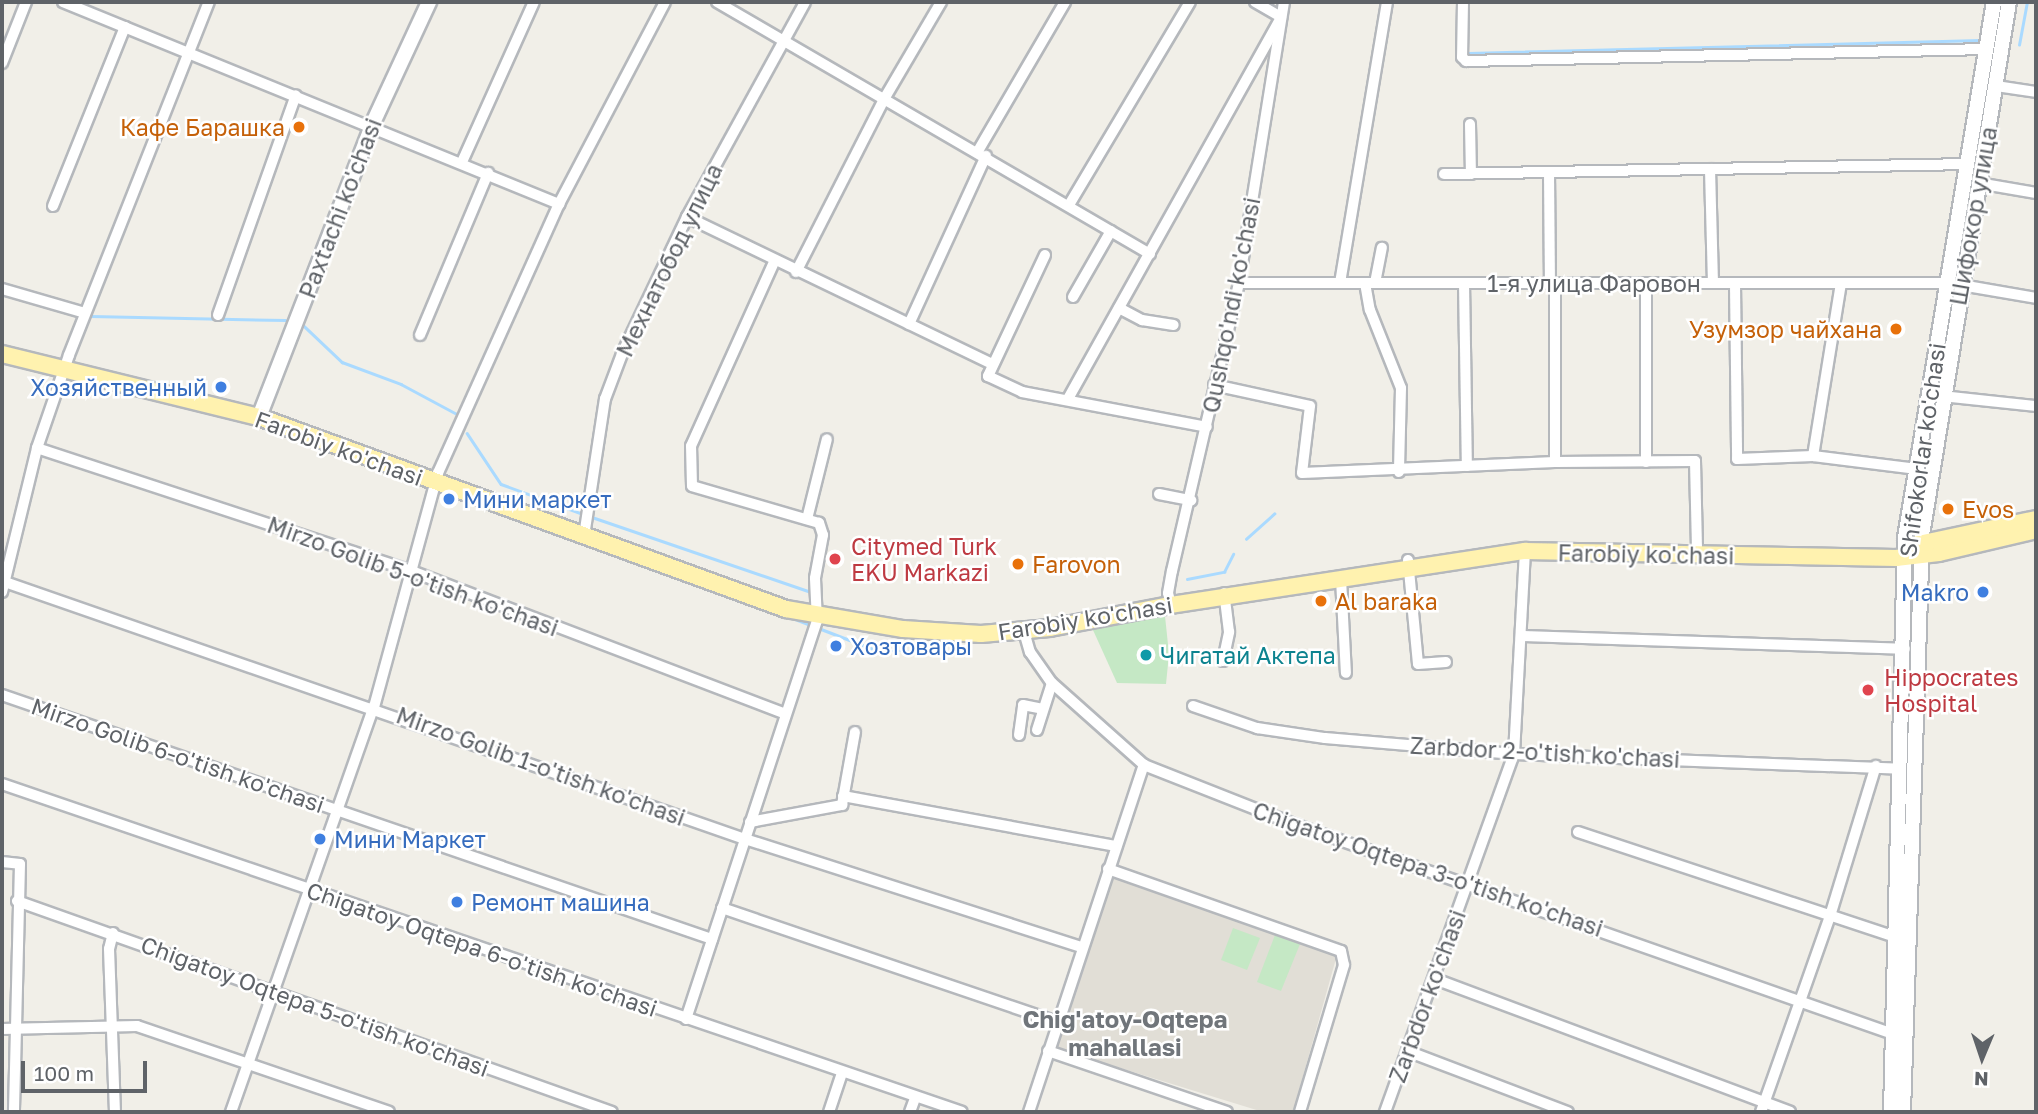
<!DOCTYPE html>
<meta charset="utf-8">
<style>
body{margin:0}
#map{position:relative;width:2038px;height:1114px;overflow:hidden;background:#f1efe8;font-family:"Golos Text",sans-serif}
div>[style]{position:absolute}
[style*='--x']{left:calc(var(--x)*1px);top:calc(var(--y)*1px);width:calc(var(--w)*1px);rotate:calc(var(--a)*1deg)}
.education>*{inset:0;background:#e1ded6}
.green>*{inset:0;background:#c5e8c5}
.stream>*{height:2.5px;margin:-1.25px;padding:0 1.25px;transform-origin:1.25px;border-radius:1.25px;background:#aadaff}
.roads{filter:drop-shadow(2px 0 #b5b8bc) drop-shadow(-2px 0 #b5b8bc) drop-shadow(0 2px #b5b8bc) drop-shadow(0 -2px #b5b8bc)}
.street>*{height:10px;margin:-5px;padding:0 5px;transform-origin:5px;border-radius:5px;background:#fff}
.secondary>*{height:14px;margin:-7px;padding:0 7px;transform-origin:7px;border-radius:7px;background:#fff}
.primary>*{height:16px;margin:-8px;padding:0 8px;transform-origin:8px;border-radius:8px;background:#fff2af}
.dots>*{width:19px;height:19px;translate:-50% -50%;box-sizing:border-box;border:4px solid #fff;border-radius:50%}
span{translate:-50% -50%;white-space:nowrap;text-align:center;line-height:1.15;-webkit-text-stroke:5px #fff;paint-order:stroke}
.food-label{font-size:23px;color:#c56008}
.right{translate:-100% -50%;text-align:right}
.left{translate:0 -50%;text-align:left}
.street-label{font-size:23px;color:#5f6368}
.shop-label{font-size:23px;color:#366cbe}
.health-label{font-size:23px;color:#be3a42}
.culture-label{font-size:23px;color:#0d838f}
.neighbourhood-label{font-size:24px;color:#70757a;font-weight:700}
.frame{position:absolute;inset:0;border:4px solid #5f6368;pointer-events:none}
.north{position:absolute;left:1947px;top:1023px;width:70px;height:70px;-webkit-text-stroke:5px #fff;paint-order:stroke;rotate:182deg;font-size:19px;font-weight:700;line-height:28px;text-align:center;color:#5f6368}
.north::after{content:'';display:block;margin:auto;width:24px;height:32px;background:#5f6368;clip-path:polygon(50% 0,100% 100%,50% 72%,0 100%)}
.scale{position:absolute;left:21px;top:1061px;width:126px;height:32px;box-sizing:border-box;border:4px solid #5f6368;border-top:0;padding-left:9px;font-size:21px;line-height:24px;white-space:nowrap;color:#5f6368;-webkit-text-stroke:5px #fff;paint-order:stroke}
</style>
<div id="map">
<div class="education">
<div style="clip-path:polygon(1111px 875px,1337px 955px,1293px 1112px,1263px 1112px,1055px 1048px)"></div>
</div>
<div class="green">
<div style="clip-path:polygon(1165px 616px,1169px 654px,1166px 684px,1117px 683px,1093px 630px)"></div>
<div style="clip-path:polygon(1233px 928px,1260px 938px,1247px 970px,1221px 960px)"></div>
<div style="clip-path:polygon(1275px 935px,1300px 944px,1281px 991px,1257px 982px)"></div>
</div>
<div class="stream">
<div style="--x:2019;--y:45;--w:44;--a:-79.5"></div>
<div style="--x:1469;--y:53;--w:512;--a:-1.45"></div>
<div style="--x:91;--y:316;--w:194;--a:1.2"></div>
<div style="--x:303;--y:325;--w:54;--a:43.5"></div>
<div style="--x:342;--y:362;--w:63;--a:20.4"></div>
<div style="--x:401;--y:384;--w:64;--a:28.2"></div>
<div style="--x:467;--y:433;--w:61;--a:56.3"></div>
<div style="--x:501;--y:484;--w:87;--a:20.1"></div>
<div style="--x:589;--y:516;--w:235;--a:18.9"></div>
<div style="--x:1246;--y:539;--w:38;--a:-42"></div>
<div style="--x:1187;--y:579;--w:38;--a:-11"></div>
<div style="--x:1224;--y:572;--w:20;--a:-63"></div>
<div style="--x:790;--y:617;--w:94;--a:21.1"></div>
<div style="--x:878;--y:651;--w:64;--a:0"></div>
</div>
<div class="roads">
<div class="street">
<div style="--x:63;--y:2;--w:536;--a:22.16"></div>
<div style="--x:717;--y:2;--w:501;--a:30.2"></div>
<div style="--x:1463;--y:2;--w:55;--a:91"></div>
<div style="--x:1462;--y:57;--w:6;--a:45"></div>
<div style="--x:1466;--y:61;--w:521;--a:-1.32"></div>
<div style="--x:2;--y:63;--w:66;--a:-68.5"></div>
<div style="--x:1996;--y:86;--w:40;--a:8.5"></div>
<div style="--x:1470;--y:124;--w:50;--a:88.9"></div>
<div style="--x:978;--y:151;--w:173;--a:-59.7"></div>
<div style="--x:462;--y:162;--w:175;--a:-65.8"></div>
<div style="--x:1710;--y:169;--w:114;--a:88.5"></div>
<div style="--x:1549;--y:172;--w:111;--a:89.5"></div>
<div style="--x:1444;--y:174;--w:524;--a:-1.09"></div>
<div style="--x:1978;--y:183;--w:59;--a:9.8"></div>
<div style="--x:1069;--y:205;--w:236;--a:-59.2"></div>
<div style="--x:53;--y:206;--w:193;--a:-68.1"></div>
<div style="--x:687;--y:217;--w:337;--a:25.7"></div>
<div style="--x:1045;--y:255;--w:134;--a:115.2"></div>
<div style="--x:988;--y:376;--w:38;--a:25"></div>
<div style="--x:1022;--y:392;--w:188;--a:10.7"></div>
<div style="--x:796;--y:272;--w:192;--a:-63"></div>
<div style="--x:883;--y:101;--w:115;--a:-59.6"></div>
<div style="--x:1239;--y:283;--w:709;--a:0"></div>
<div style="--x:1340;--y:283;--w:285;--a:-80.5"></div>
<div style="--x:1365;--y:283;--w:27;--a:80"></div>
<div style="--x:1370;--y:310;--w:84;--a:68.3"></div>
<div style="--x:1401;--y:388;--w:84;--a:91.4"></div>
<div style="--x:1375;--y:283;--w:36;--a:-79"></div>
<div style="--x:1464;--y:283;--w:183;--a:89.1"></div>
<div style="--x:1735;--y:285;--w:174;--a:89.3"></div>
<div style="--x:1737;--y:459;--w:76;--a:-2.3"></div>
<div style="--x:1813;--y:456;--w:105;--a:7.1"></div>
<div style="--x:1961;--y:285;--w:76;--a:9.8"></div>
<div style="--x:2;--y:289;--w:86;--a:16.1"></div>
<div style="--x:1073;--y:297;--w:76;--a:-60.1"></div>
<div style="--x:1119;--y:308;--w:26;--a:28"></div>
<div style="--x:1142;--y:320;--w:32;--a:9"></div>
<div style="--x:218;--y:315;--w:233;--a:-70.5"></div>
<div style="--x:909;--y:324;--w:185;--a:-65.4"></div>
<div style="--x:420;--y:335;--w:176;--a:-67.2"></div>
<div style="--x:1214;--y:385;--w:98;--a:12.3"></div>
<div style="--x:1310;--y:406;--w:67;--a:96.8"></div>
<div style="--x:1302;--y:473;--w:253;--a:-2.5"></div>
<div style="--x:1555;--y:462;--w:140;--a:-0.4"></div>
<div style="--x:1695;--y:461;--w:85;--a:88.7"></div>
<div style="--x:1942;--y:396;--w:95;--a:6.1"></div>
<div style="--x:1069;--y:397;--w:435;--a:-60.8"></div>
<div style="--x:1281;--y:17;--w:30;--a:-150"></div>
<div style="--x:37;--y:448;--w:397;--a:18.2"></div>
<div style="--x:414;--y:572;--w:397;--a:20.9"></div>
<div style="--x:1813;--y:456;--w:174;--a:-80.8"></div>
<div style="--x:1555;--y:462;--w:179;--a:-90"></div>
<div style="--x:1646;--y:462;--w:179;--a:-90"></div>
<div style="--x:1159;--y:494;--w:33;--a:11"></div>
<div style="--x:807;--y:519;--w:82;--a:-76"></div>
<div style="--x:584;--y:536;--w:139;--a:-81.3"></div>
<div style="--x:605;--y:399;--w:48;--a:-69.3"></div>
<div style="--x:622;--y:354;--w:152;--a:-64.6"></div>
<div style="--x:687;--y:217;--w:245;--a:-61.2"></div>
<div style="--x:1408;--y:560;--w:104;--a:84.5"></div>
<div style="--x:1418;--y:664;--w:28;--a:-4"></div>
<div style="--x:1341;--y:579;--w:94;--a:87"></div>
<div style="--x:2;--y:581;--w:787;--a:19.15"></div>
<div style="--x:745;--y:839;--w:353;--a:17.8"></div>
<div style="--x:2;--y:592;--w:148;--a:-76.3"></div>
<div style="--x:37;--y:448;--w:98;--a:-71"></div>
<div style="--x:69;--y:355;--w:380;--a:-68.4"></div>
<div style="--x:1171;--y:605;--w:12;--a:-104"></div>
<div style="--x:1168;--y:593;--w:22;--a:-80"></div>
<div style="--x:1172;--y:571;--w:296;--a:-76.9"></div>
<div style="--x:1239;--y:283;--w:285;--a:-80.9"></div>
<div style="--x:1023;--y:628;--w:25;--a:74"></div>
<div style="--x:1030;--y:652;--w:38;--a:55"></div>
<div style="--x:1052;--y:683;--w:123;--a:41.7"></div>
<div style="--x:1144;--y:765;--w:158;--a:21.5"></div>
<div style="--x:1291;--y:823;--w:638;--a:19.32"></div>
<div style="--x:1521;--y:636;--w:384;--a:1.9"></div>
<div style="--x:1223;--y:661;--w:30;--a:-78"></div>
<div style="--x:1229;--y:632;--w:39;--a:-97"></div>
<div style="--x:2;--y:695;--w:751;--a:18.97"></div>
<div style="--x:1193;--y:706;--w:68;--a:19"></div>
<div style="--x:1257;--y:728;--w:69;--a:8.4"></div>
<div style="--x:1325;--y:738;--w:190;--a:4.8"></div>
<div style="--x:1514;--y:754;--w:387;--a:2.2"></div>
<div style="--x:1037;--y:730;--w:49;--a:-72.3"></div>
<div style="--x:1019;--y:735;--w:30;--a:-82"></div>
<div style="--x:1023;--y:705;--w:20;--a:11"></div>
<div style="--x:2;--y:784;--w:1014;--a:18.86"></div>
<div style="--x:843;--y:796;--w:278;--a:10.4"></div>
<div style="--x:750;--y:822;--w:94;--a:-10.5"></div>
<div style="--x:842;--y:805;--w:74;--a:-79.9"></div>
<div style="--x:1578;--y:832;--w:335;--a:18.3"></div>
<div style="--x:2;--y:862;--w:18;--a:6"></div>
<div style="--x:20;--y:864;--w:248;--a:91.4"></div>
<div style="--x:1108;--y:869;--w:247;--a:19.4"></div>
<div style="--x:1341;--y:951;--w:14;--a:78"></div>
<div style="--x:1344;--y:965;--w:153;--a:106.7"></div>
<div style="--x:17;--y:901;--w:631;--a:19.53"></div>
<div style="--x:722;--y:908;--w:354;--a:18.8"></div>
<div style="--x:113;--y:933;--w:16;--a:104"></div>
<div style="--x:109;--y:949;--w:163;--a:87.9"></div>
<div style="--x:1435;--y:979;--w:379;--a:20.5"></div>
<div style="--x:686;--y:1019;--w:419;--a:-71.8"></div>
<div style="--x:817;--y:621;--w:43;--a:-92.7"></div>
<div style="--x:815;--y:578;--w:44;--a:-79.5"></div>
<div style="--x:823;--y:535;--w:13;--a:-108"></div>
<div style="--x:819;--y:523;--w:132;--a:-163.8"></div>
<div style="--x:692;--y:486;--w:40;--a:-91.4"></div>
<div style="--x:691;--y:446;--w:202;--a:-65.7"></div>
<div style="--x:2;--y:1029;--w:135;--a:-1.3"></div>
<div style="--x:137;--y:1026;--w:266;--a:18.8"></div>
<div style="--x:1048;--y:1051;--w:189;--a:18.8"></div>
<div style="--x:1407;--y:1051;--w:172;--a:20.8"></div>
<div style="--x:231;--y:1112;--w:430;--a:-70.6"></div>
<div style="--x:374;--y:707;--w:243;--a:-74.7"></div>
<div style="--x:438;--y:473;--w:295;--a:-65.8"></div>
<div style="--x:559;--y:204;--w:228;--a:-62.3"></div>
<div style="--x:829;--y:1112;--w:41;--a:-71.6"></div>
<div style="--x:910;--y:1112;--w:15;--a:-70"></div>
<div style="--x:1029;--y:1112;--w:366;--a:-71.7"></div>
<div style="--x:1385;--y:1112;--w:381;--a:-70.2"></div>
<div style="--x:1514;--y:754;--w:206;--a:-86.9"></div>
<div style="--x:1761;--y:1112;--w:208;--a:-70.6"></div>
<div style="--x:1830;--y:916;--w:157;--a:-73"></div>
</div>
<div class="secondary">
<div style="--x:259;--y:417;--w:313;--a:-68.8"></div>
<div style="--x:372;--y:125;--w:136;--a:-65.1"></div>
<div style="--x:1891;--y:1112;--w:574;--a:-88.6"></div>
<div style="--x:1905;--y:538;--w:543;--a:-80.57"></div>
<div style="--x:1903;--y:1112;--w:577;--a:-88.11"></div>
<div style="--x:1922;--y:535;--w:540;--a:-80.73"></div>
</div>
<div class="primary">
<div style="--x:2;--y:354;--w:265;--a:13.8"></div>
<div style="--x:259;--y:417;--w:561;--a:20.02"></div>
<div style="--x:786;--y:609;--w:119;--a:9.7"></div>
<div style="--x:903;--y:629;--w:78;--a:3.7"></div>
<div style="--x:981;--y:634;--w:69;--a:-5"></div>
<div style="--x:1050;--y:628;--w:123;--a:-10.8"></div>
<div style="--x:1171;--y:605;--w:358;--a:-8.7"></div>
<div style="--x:1525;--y:551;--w:371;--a:1.1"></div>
<div style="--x:1896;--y:558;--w:43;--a:-6.6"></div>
<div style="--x:1939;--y:553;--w:100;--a:-13.3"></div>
<div style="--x:1909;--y:546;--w:130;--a:-12"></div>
</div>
</div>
<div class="dots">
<div style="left:299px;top:127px;background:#e8710a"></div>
<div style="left:1896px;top:329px;background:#e8710a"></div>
<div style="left:221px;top:387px;background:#3f7fe0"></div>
<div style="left:449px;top:499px;background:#3f7fe0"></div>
<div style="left:1948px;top:509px;background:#e8710a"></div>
<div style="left:835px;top:559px;background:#e0444e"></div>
<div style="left:1018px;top:564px;background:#e8710a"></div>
<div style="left:1983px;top:592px;background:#3f7fe0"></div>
<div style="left:1321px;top:601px;background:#e8710a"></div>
<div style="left:836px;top:646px;background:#3f7fe0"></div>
<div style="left:1146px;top:655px;background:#0f9aa8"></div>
<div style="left:1868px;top:690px;background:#e0444e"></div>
<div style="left:320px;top:839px;background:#3f7fe0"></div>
<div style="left:457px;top:902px;background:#3f7fe0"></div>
</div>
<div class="food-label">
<span class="right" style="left:285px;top:127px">Кафе Барашка</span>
<span class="right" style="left:1882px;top:329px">Узумзор чайхана</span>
<span class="left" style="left:1962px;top:509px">Evos</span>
<span class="left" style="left:1032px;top:564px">Farovon</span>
<span class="left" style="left:1335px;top:601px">Al baraka</span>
</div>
<div class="street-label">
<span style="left:340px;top:208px;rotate:-69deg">Paxtachi ko'chasi</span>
<span style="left:1973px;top:216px;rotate:-80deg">Шифокор улица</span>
<span style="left:669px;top:260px;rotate:-64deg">Мехнатобод улица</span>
<span style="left:1594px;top:283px">1-я улица Фаровон</span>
<span style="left:1231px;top:305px;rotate:-79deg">Qushqo'ndi ko'chasi</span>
<span style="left:339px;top:448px;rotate:20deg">Farobiy ko'chasi</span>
<span style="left:1922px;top:450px;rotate:-82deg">Shifokorlar ko'chasi</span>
<span style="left:1646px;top:554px;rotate:1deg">Farobiy ko'chasi</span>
<span style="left:413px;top:576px;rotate:20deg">Mirzo Golib 5-o'tish ko'chasi</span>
<span style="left:1085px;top:618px;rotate:-9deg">Farobiy ko'chasi</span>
<span style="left:1545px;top:752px;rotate:3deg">Zarbdor 2-o'tish ko'chasi</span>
<span style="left:178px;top:755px;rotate:19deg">Mirzo Golib 6-o'tish ko'chasi</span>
<span style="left:541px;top:766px;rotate:20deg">Mirzo Golib 1-o'tish ko'chasi</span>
<span style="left:1428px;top:869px;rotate:19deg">Chigatoy Oqtepa 3-o'tish ko'chasi</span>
<span style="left:482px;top:949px;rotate:19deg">Chigatoy Oqtepa 6-o'tish ko'chasi</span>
<span style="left:1427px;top:996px;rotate:-70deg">Zarbdor ko'chasi</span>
<span style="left:315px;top:1006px;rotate:20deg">Chigatoy Oqtepa 5-o'tish ko'chasi</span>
</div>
<div class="shop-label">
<span class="right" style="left:207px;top:387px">Хозяйственный</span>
<span class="left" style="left:463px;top:499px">Мини маркет</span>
<span class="right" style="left:1969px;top:592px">Makro</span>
<span class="left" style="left:850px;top:646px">Хозтовары</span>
<span class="left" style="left:334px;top:839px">Мини Маркет</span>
<span class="left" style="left:471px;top:902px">Ремонт машина</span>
</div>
<div class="health-label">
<span class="left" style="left:851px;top:559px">Citymed Turk<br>EKU Markazi</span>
<span class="left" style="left:1884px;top:690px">Hippocrates<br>Hospital</span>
</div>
<div class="culture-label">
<span class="left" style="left:1160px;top:655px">Чигатай Актепа</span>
</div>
<div class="neighbourhood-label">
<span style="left:1125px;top:1033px">Chig'atoy-Oqtepa<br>mahallasi</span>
</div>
<div class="frame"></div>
<div class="north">N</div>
<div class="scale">100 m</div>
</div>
